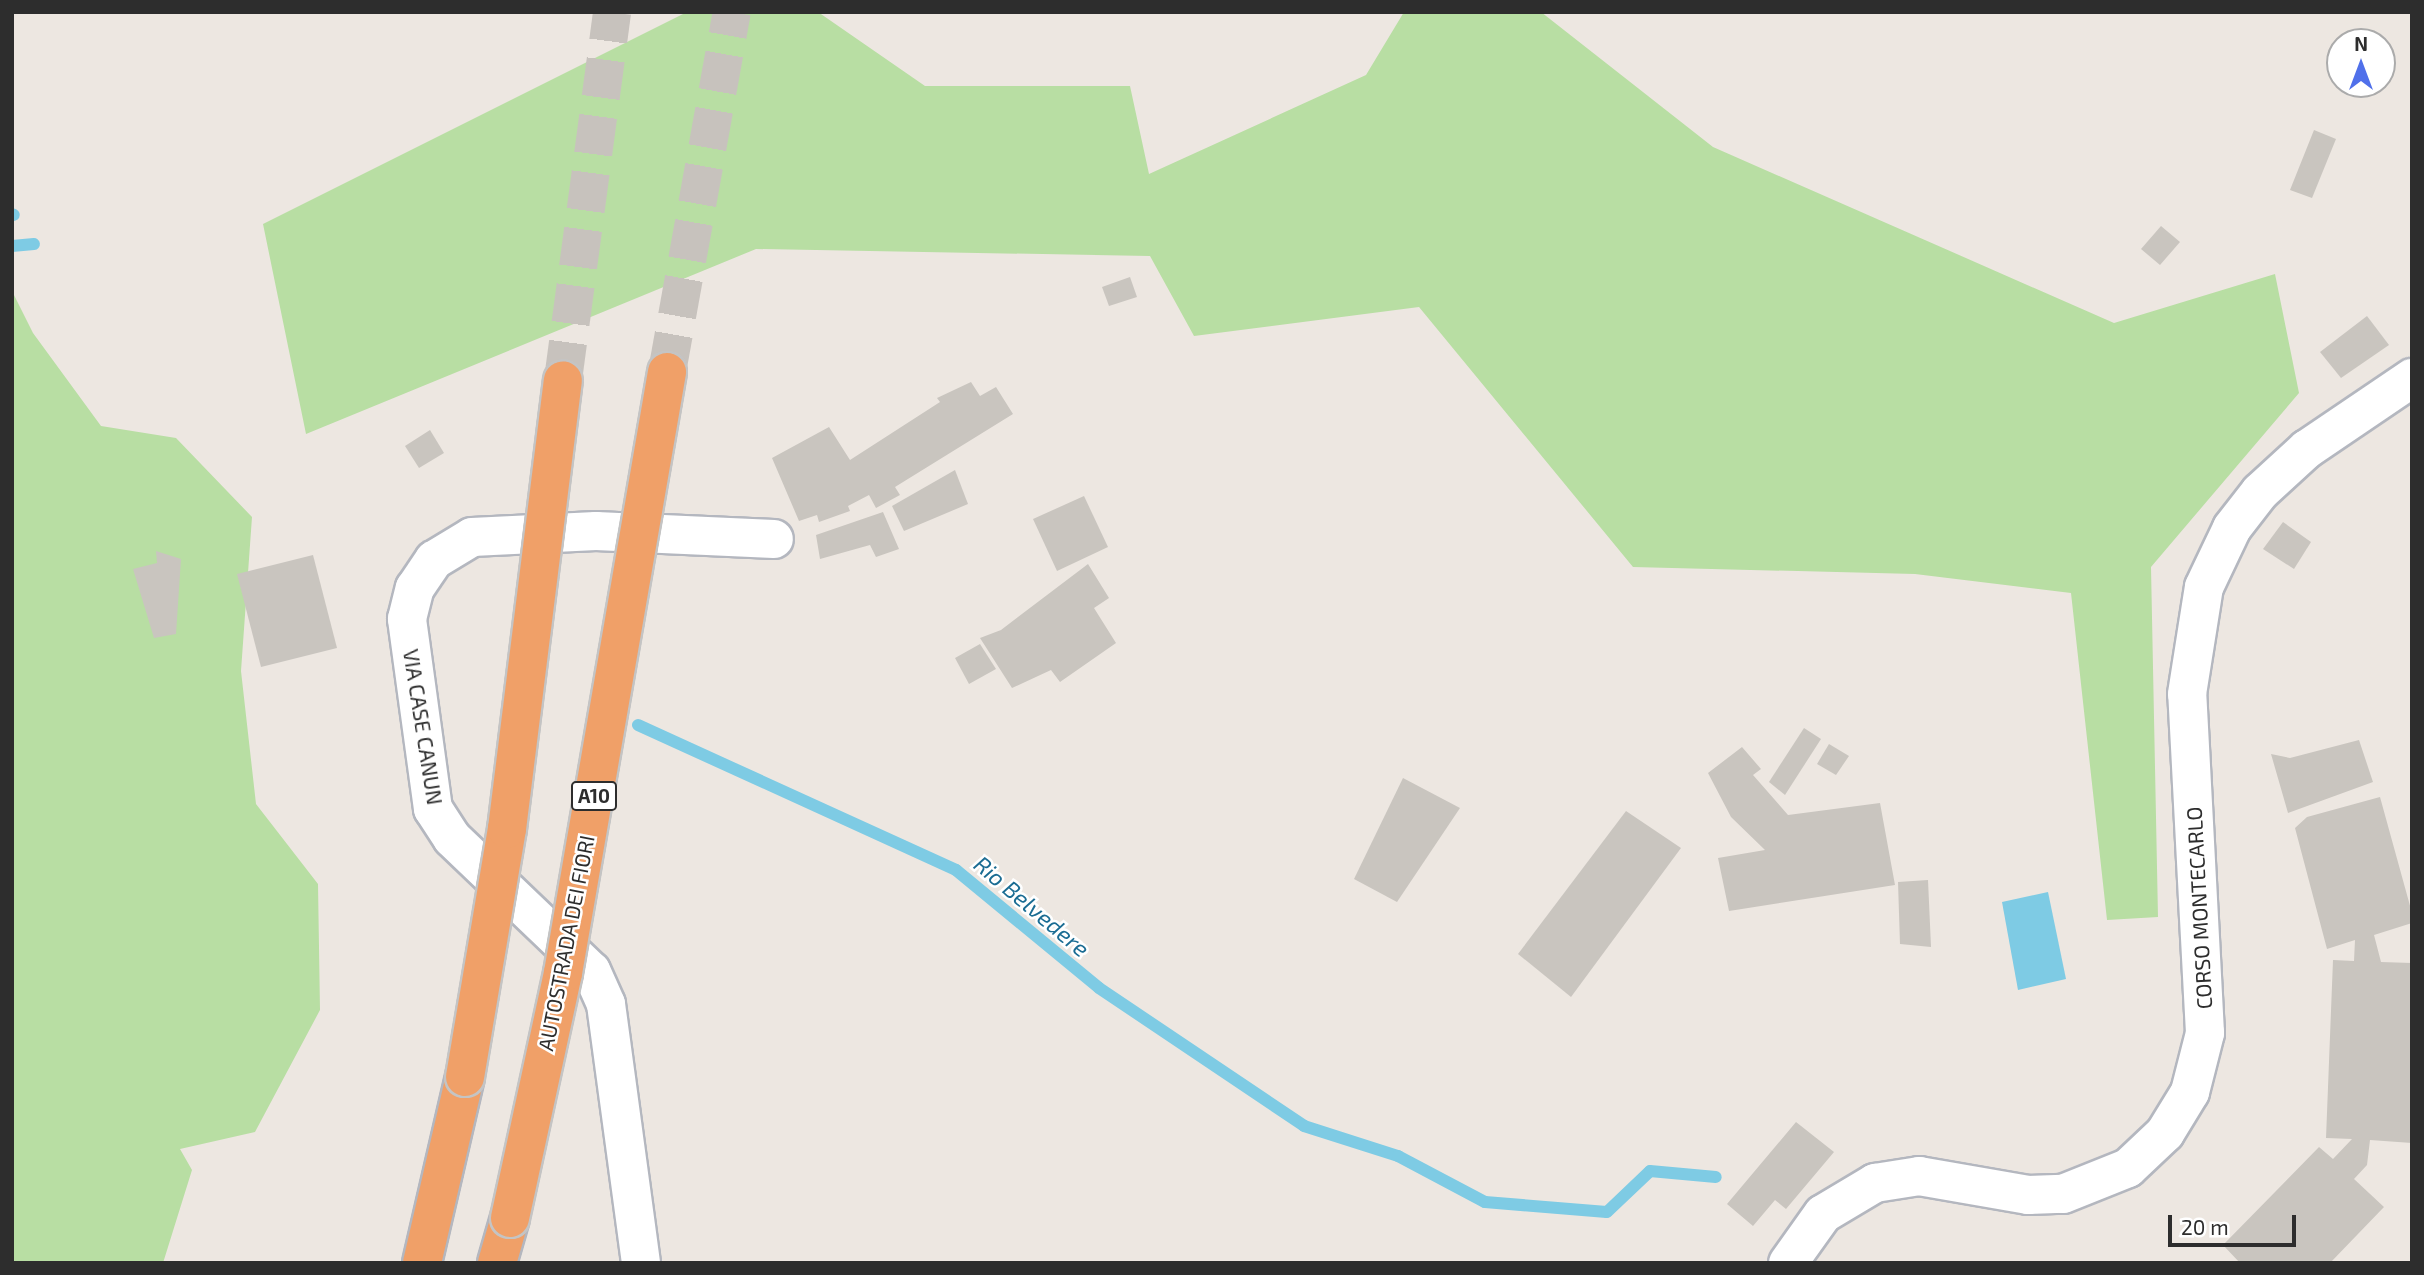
<!DOCTYPE html>
<style>
body{margin:0}
#map{position:relative;width:2424px;height:1275px;overflow:hidden;background:#ede7e1;font-family:"Exo 2",sans-serif}
div>[style]{position:absolute}
[style*='--x']{left:calc(var(--x)*1px);top:calc(var(--y)*1px);width:calc(var(--w)*1px);rotate:calc(var(--a)*1deg)}
.green>*{inset:0;background:#b8dea3}
.water>*{inset:0;background:#7ecbe4}
.stream>*{height:12px;margin:-6px;padding:0 6px;transform-origin:6px;border-radius:6px;background:#7ecbe4}
.building>*{inset:0;background:#c9c5bf}
.highway-tunnel>*{height:38px;margin-top:-19px;transform-origin:0;background:repeating-linear-gradient(90deg,#c7c2bd 0 38px,transparent 0 57px)}
.roads{filter:drop-shadow(2px 0 #b4b7bf) drop-shadow(-2px 0 #b4b7bf) drop-shadow(0 2px #b4b7bf) drop-shadow(0 -2px #b4b7bf)}
.street>*{height:38px;margin:-19px;padding:0 19px;transform-origin:19px;border-radius:19px;background:#fff}
.secondary>*{height:38px;margin:-19px;padding:0 19px;transform-origin:19px;border-radius:19px;background:#fff}
.highway>*{height:38px;margin:-19px;padding:0 19px;transform-origin:19px;border-radius:19px;background:#f0a068}
.bridges{filter:drop-shadow(2px 0 #c4c4c4) drop-shadow(-2px 0 #c4c4c4) drop-shadow(0 2px #c4c4c4) drop-shadow(0 -2px #c4c4c4)}
.highway-bridge>*{height:38px;margin:-19px;padding:0 19px;transform-origin:19px;border-radius:19px;background:#f0a068}
span{translate:-50% -50%;white-space:nowrap;text-align:center;line-height:1.15;-webkit-text-stroke:5px #fff;paint-order:stroke}
.shield-label span{padding:2px 5px;background:#fff;border:2px solid;border-radius:5px;-webkit-text-stroke-width:0}
.shield-label{font-size:19px;color:#2d2d2d;font-weight:700}
.street-label{font-size:21px;color:#2d2d2d}
.water-label{font-size:23px;color:#1a6c93;font-style:italic}
.frame{position:absolute;inset:0;border:14px solid #2d2d2d;pointer-events:none}
.north{position:absolute;left:2326px;top:28px;width:70px;height:70px;box-sizing:border-box;background:#fff;border:2px solid #ababab;border-radius:50%;rotate:0deg;font-size:19px;font-weight:700;line-height:28px;text-align:center;color:#2d2d2d}
.north::after{content:'';display:block;margin:auto;width:24px;height:32px;background:#5070ea;clip-path:polygon(50% 0,100% 100%,50% 72%,0 100%)}
.scale{position:absolute;left:2168px;top:1215px;width:128px;height:32px;box-sizing:border-box;border:4px solid #2d2d2d;border-top:0;padding-left:9px;font-size:21px;line-height:24px;white-space:nowrap;color:#2d2d2d;-webkit-text-stroke:5px #fff;paint-order:stroke}
</style>
<div id="map">
<div class="green">
<div style="clip-path:polygon(687px 12px,818px 12px,925px 86px,1130px 86px,1149px 174px,1366px 75px,1404px 12px,1541px 12px,1713px 147px,2114px 323px,2275px 274px,2299px 393px,2151px 567px,2158px 917px,2107px 920px,2071px 593px,1915px 574px,1633px 567px,1419px 307px,1194px 336px,1150px 256px,756px 249px,306px 434px,263px 224px)"></div>
<div style="clip-path:polygon(12px 291px,33px 333px,101px 426px,176px 438px,252px 517px,241px 671px,256px 804px,318px 884px,320px 1010px,255px 1132px,180px 1149px,192px 1170px,163px 1263px,12px 1263px)"></div>
</div>
<div class="water">
<div style="clip-path:polygon(2048px 892px,2066px 979px,2018px 990px,2002px 902px)"></div>
</div>
<div class="stream">
<div style="--x:12;--y:214;--w:2;--a:27"></div>
<div style="--x:12;--y:246;--w:22;--a:-5"></div>
<div style="--x:638;--y:725;--w:349;--a:24.5"></div>
<div style="--x:956;--y:870;--w:185;--a:39.5"></div>
<div style="--x:1099;--y:988;--w:247;--a:33.9"></div>
<div style="--x:1304;--y:1126;--w:99;--a:17.7"></div>
<div style="--x:1398;--y:1156;--w:98;--a:27.9"></div>
<div style="--x:1485;--y:1202;--w:122;--a:4.7"></div>
<div style="--x:1607;--y:1212;--w:59;--a:-43.6"></div>
<div style="--x:1650;--y:1171;--w:66;--a:5.2"></div>
</div>
<div class="building">
<div style="clip-path:polygon(2314px 130px,2336px 139px,2312px 198px,2290px 190px)"></div>
<div style="clip-path:polygon(2161px 226px,2180px 242px,2160px 265px,2141px 249px)"></div>
<div style="clip-path:polygon(1130px 277px,1137px 297px,1109px 306px,1102px 287px)"></div>
<div style="clip-path:polygon(2367px 316px,2389px 345px,2341px 378px,2320px 352px)"></div>
<div style="clip-path:polygon(971px 382px,980px 396px,996px 387px,1013px 414px,895px 487px,900px 495px,876px 508px,869px 495px,848px 506px,850px 511px,819px 522px,817px 515px,799px 521px,772px 458px,829px 427px,850px 460px,940px 402px,937px 398px)"></div>
<div style="clip-path:polygon(430px 430px,444px 453px,419px 468px,405px 446px)"></div>
<div style="clip-path:polygon(955px 470px,968px 504px,904px 531px,892px 506px)"></div>
<div style="clip-path:polygon(1084px 496px,1108px 547px,1057px 571px,1033px 519px)"></div>
<div style="clip-path:polygon(883px 512px,899px 549px,876px 557px,870px 545px,820px 559px,816px 535px)"></div>
<div style="clip-path:polygon(2283px 522px,2311px 542px,2294px 569px,2263px 549px)"></div>
<div style="clip-path:polygon(156px 551px,181px 559px,176px 634px,154px 638px,133px 569px,157px 563px)"></div>
<div style="clip-path:polygon(313px 555px,337px 648px,261px 667px,237px 574px)"></div>
<div style="clip-path:polygon(1088px 564px,1109px 598px,1094px 608px,1116px 643px,1060px 682px,1051px 670px,1012px 688px,980px 638px,1001px 630px)"></div>
<div style="clip-path:polygon(980px 644px,996px 669px,969px 684px,955px 658px)"></div>
<div style="clip-path:polygon(1804px 728px,1821px 739px,1785px 795px,1769px 782px)"></div>
<div style="clip-path:polygon(2359px 740px,2373px 782px,2288px 813px,2271px 754px,2290px 758px)"></div>
<div style="clip-path:polygon(1829px 744px,1849px 756px,1836px 775px,1817px 764px)"></div>
<div style="clip-path:polygon(1742px 747px,1761px 769px,1753px 775px,1788px 815px,1880px 803px,1895px 885px,1729px 911px,1718px 858px,1765px 850px,1731px 817px,1708px 773px)"></div>
<div style="clip-path:polygon(1403px 778px,1460px 808px,1397px 902px,1354px 879px)"></div>
<div style="clip-path:polygon(2380px 797px,2412px 913px,2412px 923px,2374px 935px,2381px 962px,2412px 963px,2412px 1143px,2370px 1140px,2367px 1165px,2354px 1179px,2384px 1207px,2330px 1263px,2240px 1263px,2223px 1245px,2319px 1147px,2333px 1159px,2352px 1139px,2326px 1138px,2333px 960px,2354px 961px,2355px 940px,2327px 949px,2295px 828px,2307px 817px)"></div>
<div style="clip-path:polygon(1626px 811px,1681px 848px,1571px 997px,1518px 954px)"></div>
<div style="clip-path:polygon(1928px 880px,1931px 947px,1900px 944px,1898px 882px)"></div>
<div style="clip-path:polygon(1796px 1122px,1834px 1152px,1786px 1209px,1775px 1200px,1753px 1226px,1727px 1204px)"></div>
</div>
<div class="highway-tunnel">
<div style="--x:667;--y:372;--w:366;--a:-79.8"></div>
<div style="--x:563;--y:380;--w:371;--a:-82.4"></div>
</div>
<div class="roads">
<div class="street">
<div style="--x:641;--y:1263;--w:261;--a:-97.7"></div>
<div style="--x:606;--y:1004;--w:36;--a:-114"></div>
<div style="--x:591;--y:971;--w:192;--a:-136.3"></div>
<div style="--x:452;--y:838;--w:35;--a:-123"></div>
<div style="--x:433;--y:809;--w:192;--a:-97.8"></div>
<div style="--x:407;--y:619;--w:32;--a:-76"></div>
<div style="--x:415;--y:588;--w:34;--a:-56"></div>
<div style="--x:434;--y:560;--w:44;--a:-31.2"></div>
<div style="--x:472;--y:537;--w:124;--a:-2.8"></div>
<div style="--x:596;--y:531;--w:178;--a:2.6"></div>
</div>
<div class="secondary">
<div style="--x:1788;--y:1263;--w:60;--a:-54.5"></div>
<div style="--x:1823;--y:1214;--w:61;--a:-30.8"></div>
<div style="--x:1875;--y:1183;--w:45;--a:-9"></div>
<div style="--x:1919;--y:1176;--w:111;--a:9.9"></div>
<div style="--x:2028;--y:1195;--w:35;--a:-2"></div>
<div style="--x:2063;--y:1194;--w:70;--a:-21.8"></div>
<div style="--x:2128;--y:1168;--w:51;--a:-43.4"></div>
<div style="--x:2165;--y:1133;--w:48;--a:-58.6"></div>
<div style="--x:2190;--y:1092;--w:61;--a:-75.7"></div>
<div style="--x:2205;--y:1033;--w:339;--a:-93"></div>
<div style="--x:2187;--y:694;--w:108;--a:-81"></div>
<div style="--x:2204;--y:587;--w:65;--a:-64.6"></div>
<div style="--x:2232;--y:528;--w:46;--a:-52.1"></div>
<div style="--x:2260;--y:492;--w:64;--a:-42.5"></div>
<div style="--x:2307;--y:449;--w:127;--a:-34.1"></div>
</div>
<div class="highway">
<div style="--x:422;--y:1263;--w:191;--a:-77"></div>
<div style="--x:497;--y:1263;--w:47;--a:-73.9"></div>
</div>
</div>
<div class="bridges">
<div class="highway-bridge">
<div style="--x:465;--y:1077;--w:252;--a:-80.4"></div>
<div style="--x:507;--y:829;--w:452;--a:-82.9"></div>
<div style="--x:510;--y:1218;--w:251;--a:-77.8"></div>
<div style="--x:563;--y:973;--w:610;--a:-80.18"></div>
</div>
</div>
<div class="shield-label">
<span style="left:594px;top:796px">A10</span>
</div>
<div class="street-label">
<span style="left:423px;top:727px;rotate:81deg">VIA CASE CANUN</span>
<span style="left:2199px;top:908px;rotate:-93deg">CORSO MONTECARLO</span>
<span style="left:566px;top:943px;rotate:-79deg">AUTOSTRADA DEI FIORI</span>
</div>
<div class="water-label">
<span style="left:1032px;top:906px;rotate:40deg">Rio Belvedere</span>
</div>
<div class="frame"></div>
<div class="north">N</div>
<div class="scale">20 m</div>
</div>
